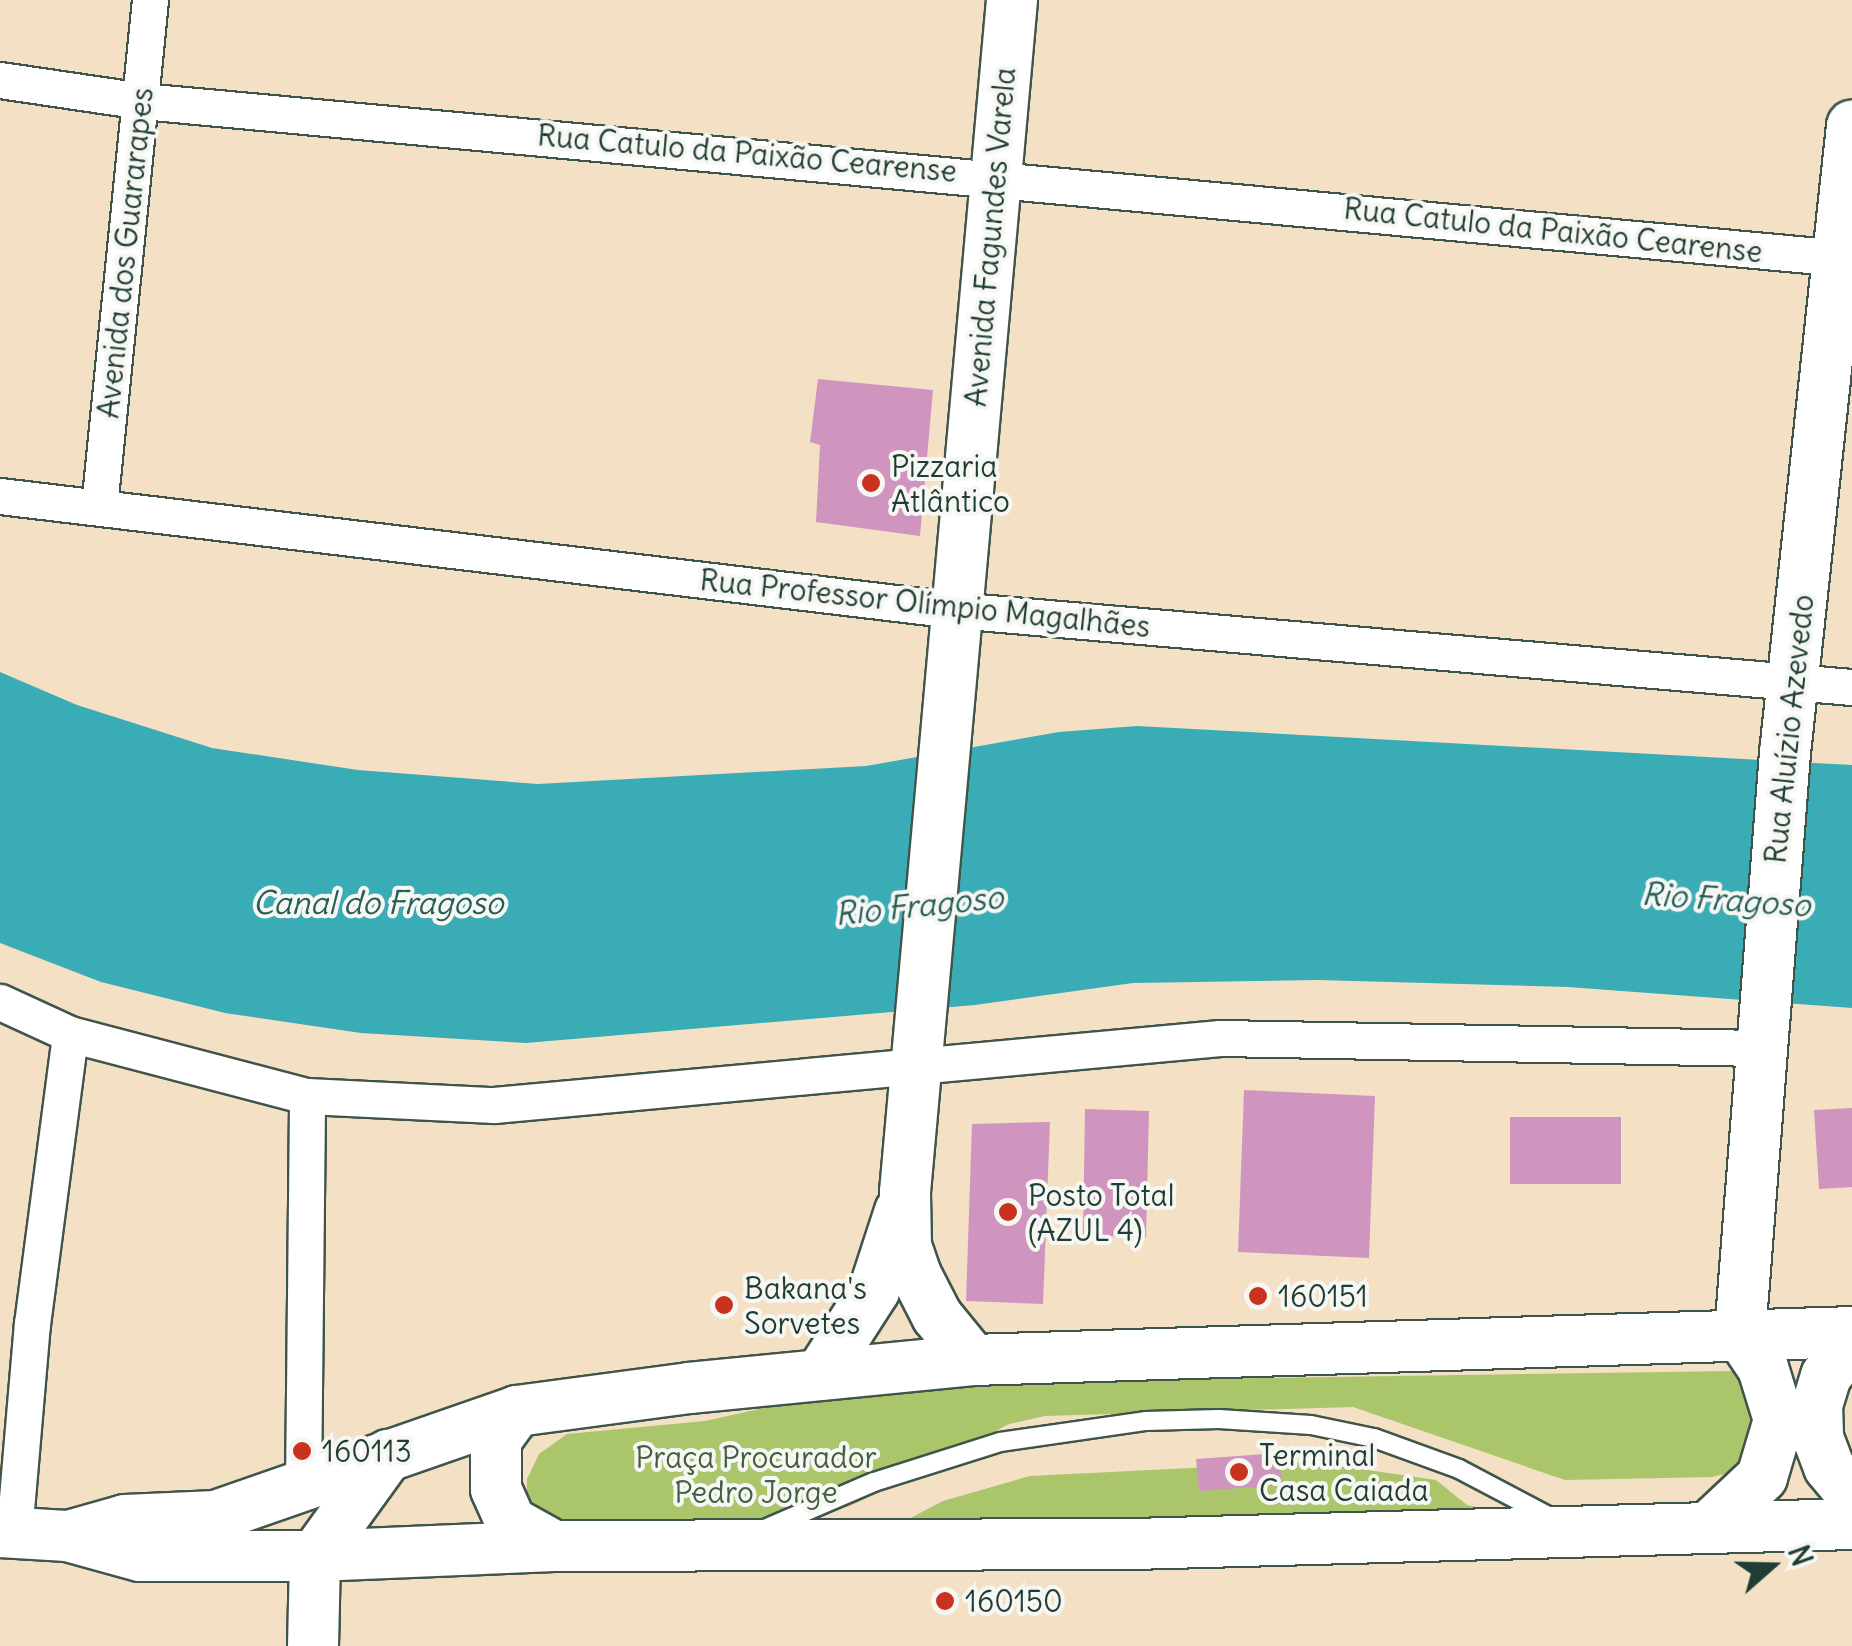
<!DOCTYPE html>
<meta charset="utf-8">
<style>
body{margin:0}
#map{position:relative;width:1852px;height:1646px;overflow:hidden;background:#f3e0c5;font-family:Delius,sans-serif}
div>[style]{position:absolute}
[style*='--x']{left:calc(var(--x)*1px);top:calc(var(--y)*1px);width:calc(var(--w)*1px);rotate:calc(var(--a)*1deg)}
.green>*{inset:0;background:#abc56b}
.water>*{inset:0;background:#3aacb5}
.building>*{inset:0;background:#d095be}
.roads{filter:drop-shadow(2px 0 #3f554a) drop-shadow(-2px 0 #3f554a) drop-shadow(0 2px #3f554a) drop-shadow(0 -2px #3f554a)}
.lane>*{height:18px;margin:-9px;padding:0 9px;transform-origin:9px;border-radius:9px;background:#fff}
.street>*{height:35px;margin:-17.5px;padding:0 17.5px;transform-origin:17.5px;border-radius:17.5px;background:#fff}
.secondary>*{height:50px;margin:-25px;padding:0 25px;transform-origin:25px;border-radius:25px;background:#fff}
.dots>*{width:28px;height:28px;translate:-50% -50%;box-sizing:border-box;border:5px solid #f6f6f2;border-radius:50%}
span{translate:-50% -50%;white-space:nowrap;text-align:center;line-height:1.15;-webkit-text-stroke:8px #f6f6f2;paint-order:stroke}
.street-label{font-size:30px;color:#1f3d34}
.poi-label{font-size:30px;color:#1f3d34}
.left{translate:0 -50%;text-align:left}
.park-label{font-size:30px;color:#425f42}
.water-label{font-size:32px;color:#275e5b;font-style:italic}
.north{position:absolute;left:1722px;top:1516px;width:100px;height:100px;-webkit-text-stroke:8px #f6f6f2;paint-order:stroke;rotate:70deg;font-size:28px;font-weight:700;line-height:40px;text-align:center;color:#1f3d34}
.north::after{content:'';display:block;margin:auto;width:35px;height:45px;background:#1f3d34;clip-path:polygon(50% 0,100% 100%,50% 72%,0 100%)}
</style>
<div id="map">
<div class="green">
<div style="clip-path:polygon(1733px 1371px,1757px 1381px,1767px 1401px,1742px 1470px,1712px 1477px,1565px 1480px,1353px 1407px,1045px 1416px,1009px 1424px,856px 1503px,779px 1533px,560px 1540px,527px 1506px,527px 1479px,539px 1454px,567px 1434px,705px 1421px,827px 1394px,993px 1382px)"></div>
<div style="clip-path:polygon(1313px 1462px,1436px 1480px,1467px 1505px,1499px 1512px,874px 1537px,943px 1501px,1030px 1476px)"></div>
</div>
<div class="water">
<div style="clip-path:polygon(0 672px,77px 705px,212px 748px,358px 770px,538px 784px,866px 766px,1059px 732px,1137px 726px,1852px 765px,1852px 1008px,1568px 987px,1318px 980px,1133px 983px,975px 1005px,526px 1043px,361px 1033px,225px 1013px,101px 982px,0 943px)"></div>
</div>
<div class="building">
<div style="clip-path:polygon(818px 379px,933px 390px,920px 536px,816px 522px,820px 445px,810px 442px)"></div>
<div style="clip-path:polygon(1244px 1090px,1375px 1096px,1369px 1258px,1238px 1252px)"></div>
<div style="clip-path:polygon(1852px 1108px,1852px 1187px,1819px 1189px,1814px 1110px)"></div>
<div style="clip-path:polygon(1085px 1109px,1149px 1111px,1146px 1237px,1083px 1236px)"></div>
<div style="clip-path:polygon(1510px 1117px,1621px 1117px,1621px 1184px,1510px 1184px)"></div>
<div style="clip-path:polygon(1050px 1122px,1043px 1304px,966px 1301px,972px 1124px)"></div>
<div style="clip-path:polygon(1279px 1453px,1282px 1485px,1199px 1491px,1196px 1459px)"></div>
</div>
<div class="roads">
<div class="lane">
<div style="--x:767;--y:1528;--w:116;--a:-23.3"></div>
<div style="--x:874;--y:1482;--w:132;--a:-17.6"></div>
<div style="--x:1000;--y:1442;--w:148;--a:-8.2"></div>
<div style="--x:1146;--y:1421;--w:73;--a:-1.6"></div>
<div style="--x:1219;--y:1419;--w:92;--a:3.7"></div>
<div style="--x:1311;--y:1425;--w:64;--a:11.7"></div>
<div style="--x:1374;--y:1438;--w:90;--a:20"></div>
<div style="--x:1459;--y:1469;--w:107;--a:27.8"></div>
</div>
<div class="street">
<div style="--x:0;--y:80;--w:144;--a:8.4"></div>
<div style="--x:142;--y:101;--w:1717;--a:5.28"></div>
<div style="--x:0;--y:496;--w:962;--a:6.81"></div>
<div style="--x:955;--y:610;--w:900;--a:4.91"></div>
<div style="--x:99;--y:507;--w:510;--a:-84.26"></div>
<div style="--x:0;--y:1002;--w:77;--a:24.6"></div>
<div style="--x:70;--y:1034;--w:245;--a:14.7"></div>
<div style="--x:307;--y:1096;--w:187;--a:2.8"></div>
<div style="--x:494;--y:1105;--w:729;--a:-5.27"></div>
<div style="--x:1220;--y:1038;--w:539;--a:1.06"></div>
<div style="--x:303;--y:1487;--w:391;--a:-89.4"></div>
<div style="--x:14;--y:1533;--w:210;--a:-85.1"></div>
<div style="--x:32;--y:1324;--w:292;--a:-82.5"></div>
</div>
<div class="secondary">
<div style="--x:1740;--y:1334;--w:583;--a:-85.57"></div>
<div style="--x:1785;--y:753;--w:631;--a:-83.9"></div>
<div style="--x:1852;--y:1344;--w:41;--a:129.1"></div>
<div style="--x:1826;--y:1376;--w:30;--a:107"></div>
<div style="--x:1817;--y:1405;--w:33;--a:88"></div>
<div style="--x:1818;--y:1438;--w:31;--a:69"></div>
<div style="--x:1829;--y:1467;--w:35;--a:50"></div>
<div style="--x:973;--y:1360;--w:57;--a:-129.3"></div>
<div style="--x:937;--y:1316;--w:46;--a:-117.1"></div>
<div style="--x:916;--y:1275;--w:31;--a:-109"></div>
<div style="--x:906;--y:1246;--w:54;--a:-91.1"></div>
<div style="--x:905;--y:1192;--w:1197;--a:-84.87"></div>
<div style="--x:820;--y:1375;--w:100;--a:-57.3"></div>
<div style="--x:874;--y:1291;--w:84;--a:-72"></div>
<div style="--x:517;--y:1411;--w:36;--a:126"></div>
<div style="--x:496;--y:1440;--w:49;--a:90"></div>
<div style="--x:496;--y:1489;--w:36;--a:66"></div>
<div style="--x:511;--y:1522;--w:49;--a:29.2"></div>
<div style="--x:1712;--y:1524;--w:69;--a:-43.2"></div>
<div style="--x:1762;--y:1477;--w:59;--a:-73.4"></div>
<div style="--x:1779;--y:1420;--w:54;--a:-107.1"></div>
<div style="--x:1763;--y:1368;--w:41;--a:-124.1"></div>
<div style="--x:0;--y:1532;--w:67;--a:3.4"></div>
<div style="--x:67;--y:1536;--w:76;--a:15.3"></div>
<div style="--x:140;--y:1556;--w:175;--a:0"></div>
<div style="--x:315;--y:1556;--w:239;--a:-2.4"></div>
<div style="--x:554;--y:1546;--w:579;--a:-0.2"></div>
<div style="--x:1133;--y:1544;--w:719;--a:-1.59"></div>
<div style="--x:72;--y:1535;--w:55;--a:-15.8"></div>
<div style="--x:125;--y:1520;--w:91;--a:-2.5"></div>
<div style="--x:216;--y:1516;--w:319;--a:-19.2"></div>
<div style="--x:517;--y:1411;--w:174;--a:-7.6"></div>
<div style="--x:689;--y:1388;--w:285;--a:-5.6"></div>
<div style="--x:973;--y:1360;--w:879;--a:-1.82"></div>
<div style="--x:313;--y:1646;--w:90;--a:-88.7"></div>
<div style="--x:315;--y:1556;--w:125;--a:-54.1"></div>
</div>
</div>
<div class="dots">
<div style="left:871px;top:483px;background:#c8321e"></div>
<div style="left:1008px;top:1212px;background:#c8321e"></div>
<div style="left:1258px;top:1296px;background:#c8321e"></div>
<div style="left:724px;top:1305px;background:#c8321e"></div>
<div style="left:302px;top:1451px;background:#c8321e"></div>
<div style="left:1239px;top:1472px;background:#c8321e"></div>
<div style="left:945px;top:1601px;background:#c8321e"></div>
</div>
<div class="street-label">
<span style="left:747px;top:153px;rotate:5deg">Rua Catulo da Paixão Cearense</span>
<span style="left:1553px;top:230px;rotate:6deg">Rua Catulo da Paixão Cearense</span>
<span style="left:990px;top:237px;rotate:-85deg">Avenida Fagundes Varela</span>
<span style="left:125px;top:253px;rotate:-84deg">Avenida dos Guararapes</span>
<span style="left:925px;top:603px;rotate:6deg">Rua Professor Olímpio Magalhães</span>
<span style="left:1789px;top:729px;rotate:-84deg">Rua Aluízio Azevedo</span>
</div>
<div class="poi-label">
<span class="left" style="left:891px;top:483px">Pizzaria<br>Atlântico</span>
<span class="left" style="left:1028px;top:1212px">Posto Total<br>(AZUL 4)</span>
<span class="left" style="left:744px;top:1305px">Bakana's<br>Sorvetes</span>
<span class="left" style="left:1278px;top:1296px">160151</span>
<span class="left" style="left:322px;top:1451px">160113</span>
<span class="left" style="left:1259px;top:1472px">Terminal<br>Casa Caiada</span>
<span class="left" style="left:965px;top:1601px">160150</span>
</div>
<div class="park-label">
<span style="left:756px;top:1474px">Praça Procurador<br>Pedro Jorge</span>
</div>
<div class="water-label">
<span style="left:1726px;top:900px;rotate:4deg">Rio Fragoso</span>
<span style="left:378px;top:903px">Canal do Fragoso</span>
<span style="left:919px;top:906px;rotate:-6deg">Rio Fragoso</span>
</div>
<div class="north">N</div>
</div>
